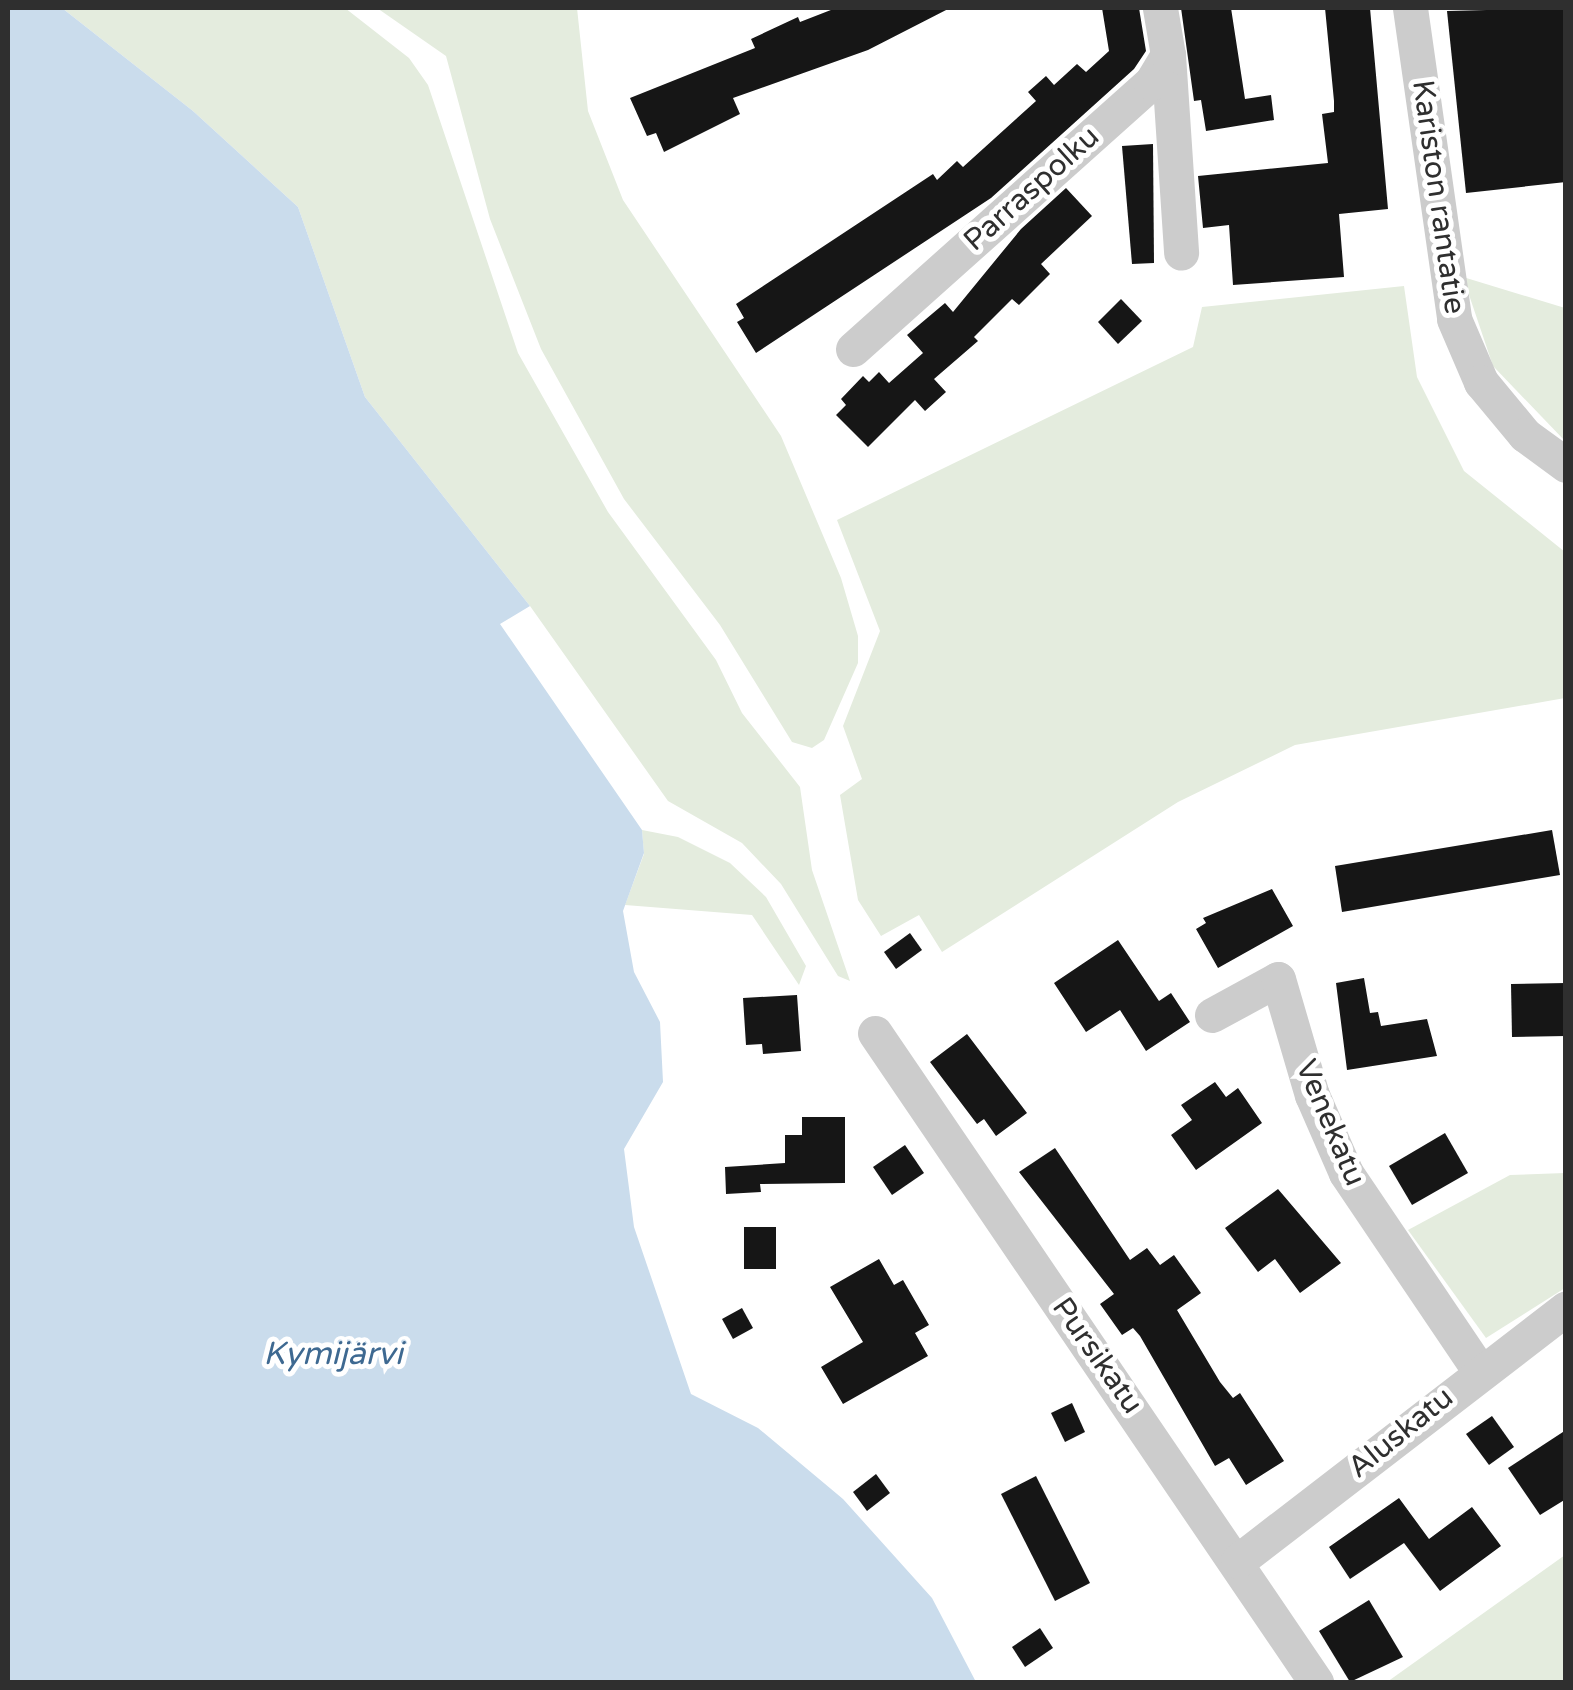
<!DOCTYPE html>
<meta charset="utf-8">
<style>
body{margin:0}
#map{position:relative;width:1573px;height:1690px;overflow:hidden;background:#fff;font-family:"Varela Round",sans-serif}
div>[style]{position:absolute}
[style*='--x']{left:calc(var(--x)*1px);top:calc(var(--y)*1px);width:calc(var(--w)*1px);rotate:calc(var(--a)*1deg)}
.green>*{inset:0;background:#e4ecde}
.water>*{inset:0;background:#cadcec}
.building>*{inset:0;background:#161616}
.minor>*{height:35px;margin:-17.5px;padding:0 17.5px;transform-origin:17.5px;border-radius:17.5px;background:#ccc}
span{translate:-50% -50%;white-space:nowrap;text-align:center;line-height:1.15;-webkit-text-stroke:10px #fff;paint-order:stroke}
.street-label{font-size:30px;color:#2f2f2f}
.water-label{font-size:32px;color:#3e6991;font-style:italic}
.frame{position:absolute;inset:0;border:10px solid #2f2f2f;pointer-events:none}
</style>
<div id="map">
<div class="green">
<div style="clip-path:polygon(62px 8px,345px 8px,409px 58px,428px 85px,518px 353px,608px 512px,716px 660px,742px 713px,800px 787px,812px 870px,850px 981px,838px 976px,781px 884px,742px 843px,668px 801px,530px 606px,365px 397px,298px 207px,193px 111px)"></div>
<div style="clip-path:polygon(377px 8px,577px 8px,588px 111px,623px 200px,781px 436px,841px 578px,858px 636px,858px 663px,824px 740px,812px 748px,792px 742px,720px 625px,624px 499px,541px 349px,490px 219px,446px 56px)"></div>
<div style="clip-path:polygon(1463px 277px,1565px 308px,1565px 441px,1493px 366px)"></div>
<div style="clip-path:polygon(1404px 286px,1417px 377px,1464px 471px,1565px 552px,1565px 698px,1295px 745px,1178px 802px,942px 952px,919px 915px,881px 936px,858px 900px,840px 795px,862px 779px,843px 726px,880px 631px,837px 520px,1193px 347px,1202px 307px)"></div>
<div style="clip-path:polygon(642px 830px,678px 837px,730px 863px,766px 897px,806px 966px,799px 985px,752px 915px,625px 905px,644px 854px)"></div>
<div style="clip-path:polygon(1565px 1173px,1565px 1288px,1486px 1338px,1408px 1230px,1510px 1175px)"></div>
<div style="clip-path:polygon(1565px 1555px,1565px 1682px,1387px 1682px)"></div>
</div>
<div class="water">
<div style="clip-path:polygon(8px 8px,62px 8px,193px 111px,298px 207px,365px 397px,530px 606px,500px 624px,642px 830px,644px 853px,623px 911px,634px 972px,660px 1022px,663px 1082px,624px 1149px,634px 1227px,691px 1394px,758px 1428px,843px 1499px,932px 1598px,976px 1682px,8px 1682px)"></div>
</div>
<div class="building">
<div style="clip-path:polygon(836px 8px,950px 8px,868px 50px,733px 98px,740px 114px,664px 152px,656px 133px,647px 136px,630px 98px,755px 48px,751px 39px,798px 17px,800px 22px)"></div>
<div style="clip-path:polygon(1102px 8px,1139px 8px,1146px 51px,1134px 69px,991px 198px,756px 353px,737px 322px,744px 318px,736px 304px,933px 174px,937px 180px,957px 161px,963px 167px,1036px 101px,1028px 92px,1046px 76px,1054px 85px,1077px 64px,1086px 72px,1109px 51px)"></div>
<div style="clip-path:polygon(1181px 8px,1231px 8px,1245px 99px,1271px 95px,1274px 120px,1206px 131px,1201px 100px,1194px 101px)"></div>
<div style="clip-path:polygon(1325px 8px,1370px 8px,1388px 209px,1339px 214px,1344px 277px,1233px 285px,1229px 225px,1203px 228px,1198px 176px,1328px 163px,1322px 114px,1334px 112px,1334px 101px)"></div>
<div style="clip-path:polygon(1566px 8px,1566px 182px,1466px 193px,1447px 11px)"></div>
<div style="clip-path:polygon(1153px 144px,1154px 263px,1132px 264px,1122px 146px)"></div>
<div style="clip-path:polygon(1066px 188px,1092px 216px,1041px 264px,1050px 274px,1019px 305px,1012px 299px,974px 337px,978px 341px,934px 379px,946px 392px,925px 411px,915px 400px,868px 447px,836px 415px,846px 405px,841px 399px,863px 376px,869px 382px,879px 372px,889px 383px,923px 353px,907px 335px,945px 303px,953px 312px,1021px 229px)"></div>
<div style="clip-path:polygon(1121px 299px,1142px 321px,1118px 344px,1098px 322px)"></div>
<div style="clip-path:polygon(1552px 830px,1560px 875px,1342px 912px,1335px 866px)"></div>
<div style="clip-path:polygon(1272px 889px,1293px 926px,1218px 968px,1196px 929px,1206px 923px,1203px 918px)"></div>
<div style="clip-path:polygon(910px 933px,922px 950px,896px 969px,884px 952px)"></div>
<div style="clip-path:polygon(1118px 940px,1159px 1001px,1171px 993px,1190px 1022px,1146px 1051px,1120px 1010px,1086px 1032px,1054px 983px)"></div>
<div style="clip-path:polygon(1364px 978px,1370px 1013px,1378px 1012px,1381px 1026px,1427px 1019px,1437px 1056px,1347px 1070px,1336px 983px)"></div>
<div style="clip-path:polygon(1566px 983px,1566px 1036px,1512px 1037px,1511px 984px)"></div>
<div style="clip-path:polygon(797px 995px,801px 1051px,763px 1054px,762px 1044px,746px 1045px,743px 998px)"></div>
<div style="clip-path:polygon(967px 1034px,1027px 1113px,996px 1136px,984px 1119px,977px 1124px,930px 1062px)"></div>
<div style="clip-path:polygon(1215px 1082px,1226px 1097px,1238px 1088px,1262px 1123px,1196px 1170px,1171px 1135px,1192px 1120px,1181px 1105px)"></div>
<div style="clip-path:polygon(802px 1117px,845px 1117px,845px 1183px,760px 1184px,761px 1192px,726px 1194px,725px 1167px,785px 1163px,785px 1135px,802px 1135px)"></div>
<div style="clip-path:polygon(1445px 1133px,1468px 1173px,1412px 1205px,1389px 1166px)"></div>
<div style="clip-path:polygon(905px 1145px,924px 1173px,892px 1195px,873px 1167px)"></div>
<div style="clip-path:polygon(1055px 1148px,1130px 1260px,1147px 1248px,1160px 1265px,1174px 1255px,1201px 1293px,1177px 1310px,1220px 1382px,1233px 1398px,1240px 1393px,1284px 1461px,1246px 1485px,1229px 1458px,1215px 1466px,1140px 1336px,1133px 1328px,1122px 1335px,1100px 1304px,1114px 1294px,1019px 1172px)"></div>
<div style="clip-path:polygon(1278px 1189px,1341px 1263px,1300px 1293px,1275px 1259px,1258px 1272px,1225px 1228px)"></div>
<div style="clip-path:polygon(744px 1227px,776px 1227px,776px 1269px,744px 1269px)"></div>
<div style="clip-path:polygon(879px 1259px,894px 1285px,903px 1280px,929px 1325px,915px 1333px,928px 1356px,843px 1404px,821px 1367px,863px 1342px,830px 1287px)"></div>
<div style="clip-path:polygon(742px 1308px,753px 1328px,733px 1339px,722px 1319px)"></div>
<div style="clip-path:polygon(1072px 1403px,1085px 1432px,1065px 1442px,1051px 1413px)"></div>
<div style="clip-path:polygon(1492px 1416px,1514px 1447px,1489px 1465px,1466px 1434px)"></div>
<div style="clip-path:polygon(1566px 1430px,1566px 1499px,1540px 1515px,1508px 1468px)"></div>
<div style="clip-path:polygon(876px 1474px,890px 1493px,867px 1511px,853px 1492px)"></div>
<div style="clip-path:polygon(1036px 1476px,1090px 1583px,1055px 1601px,1001px 1494px)"></div>
<div style="clip-path:polygon(1399px 1498px,1429px 1539px,1472px 1507px,1501px 1546px,1440px 1591px,1404px 1543px,1350px 1579px,1329px 1547px)"></div>
<div style="clip-path:polygon(1369px 1600px,1403px 1657px,1350px 1682px,1319px 1631px)"></div>
<div style="clip-path:polygon(1040px 1628px,1053px 1648px,1025px 1667px,1012px 1647px)"></div>
</div>
<div class="minor">
<div style="--x:1410;--y:8;--w:314;--a:81.9"></div>
<div style="--x:1454;--y:319;--w:69;--a:66.8"></div>
<div style="--x:1481;--y:382;--w:69;--a:50.3"></div>
<div style="--x:1525;--y:435;--w:51;--a:36.2"></div>
<div style="--x:1168;--y:55;--w:198;--a:86.2"></div>
<div style="--x:853;--y:349;--w:399;--a:-41.8"></div>
<div style="--x:1151;--y:83;--w:33;--a:-59"></div>
<div style="--x:1168;--y:55;--w:48;--a:-99.7"></div>
<div style="--x:1212;--y:1015;--w:75;--a:-28.6"></div>
<div style="--x:1278;--y:979;--w:121;--a:73.7"></div>
<div style="--x:1312;--y:1095;--w:85;--a:66.4"></div>
<div style="--x:1346;--y:1173;--w:238;--a:56"></div>
<div style="--x:875;--y:1033;--w:785;--a:55.8"></div>
<div style="--x:1238;--y:1561;--w:414;--a:-37.6"></div>
</div>
<div class="street-label">
<span style="left:1032px;top:189px;rotate:-42deg">Parraspolku</span>
<span style="left:1438px;top:197px;rotate:82deg">Kariston rantatie</span>
<span style="left:1330px;top:1123px;rotate:67deg">Venekatu</span>
<span style="left:1097px;top:1356px;rotate:55deg">Pursikatu</span>
<span style="left:1401px;top:1433px;rotate:-39deg">Aluskatu</span>
</div>
<div class="water-label">
<span style="left:333px;top:1354px">Kymijärvi</span>
</div>
<div class="frame"></div>
</div>
